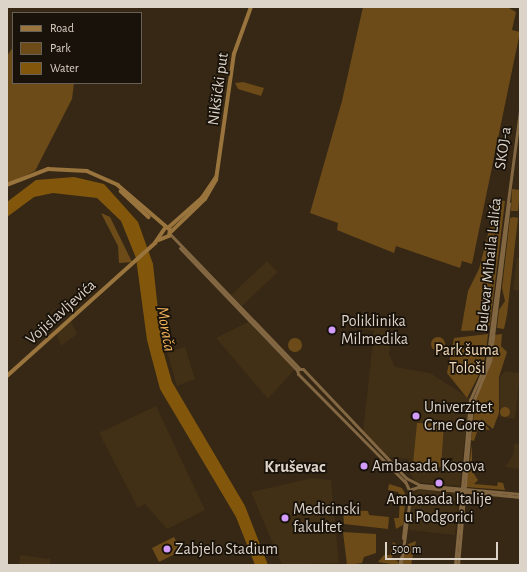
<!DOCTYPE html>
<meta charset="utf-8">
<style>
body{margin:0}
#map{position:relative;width:527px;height:572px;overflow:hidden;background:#362815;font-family:"Alegreya Sans",sans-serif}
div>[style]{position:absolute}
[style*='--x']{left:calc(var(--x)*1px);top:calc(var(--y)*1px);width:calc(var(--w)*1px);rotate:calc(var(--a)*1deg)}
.built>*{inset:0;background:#412f16}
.green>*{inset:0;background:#6d4b19}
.round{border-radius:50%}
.water>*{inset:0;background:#82570c}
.secondary>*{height:3px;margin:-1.5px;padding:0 1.5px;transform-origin:1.5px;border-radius:1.5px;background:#826742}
.primary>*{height:3.5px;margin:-1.75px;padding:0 1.75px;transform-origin:1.75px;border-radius:1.75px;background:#9a743d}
.dots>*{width:11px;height:11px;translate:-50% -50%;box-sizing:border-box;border:2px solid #18120a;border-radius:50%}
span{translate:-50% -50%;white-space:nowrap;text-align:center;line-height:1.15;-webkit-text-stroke:3.5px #18120a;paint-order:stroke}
.street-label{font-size:16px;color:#ddd4c9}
.poi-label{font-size:16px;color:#ddd4c9}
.left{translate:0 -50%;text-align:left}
.park-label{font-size:16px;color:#f5dbba}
.water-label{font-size:17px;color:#f1b258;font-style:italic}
.neighbourhood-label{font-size:17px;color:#ddd4c9;font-weight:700}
.frame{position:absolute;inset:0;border:8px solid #ddd4c9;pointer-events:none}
.legend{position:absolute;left:12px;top:12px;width:130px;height:72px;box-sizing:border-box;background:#18120a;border:1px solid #676056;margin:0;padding:5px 7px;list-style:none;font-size:12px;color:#ddd4c9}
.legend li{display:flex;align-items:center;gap:8px;height:20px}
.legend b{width:20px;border:1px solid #676056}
.scale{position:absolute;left:385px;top:542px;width:113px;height:18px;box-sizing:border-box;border:2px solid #ddd4c9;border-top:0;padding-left:5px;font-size:12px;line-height:14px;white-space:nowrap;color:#ddd4c9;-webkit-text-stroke:3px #18120a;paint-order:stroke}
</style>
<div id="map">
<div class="built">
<div style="clip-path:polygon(517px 258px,520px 258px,520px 291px,513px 290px)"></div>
<div style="clip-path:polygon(267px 261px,278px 272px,242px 306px,231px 295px)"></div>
<div style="clip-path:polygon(364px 310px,392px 333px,389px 354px,395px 367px,430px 373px,469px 398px,460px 486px,416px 482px,409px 472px,409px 459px,386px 457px,363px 433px,374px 331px,363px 329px,359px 315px)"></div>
<div style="clip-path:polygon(71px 321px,77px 334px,61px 346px,56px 334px)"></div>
<div style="clip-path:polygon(248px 322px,295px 369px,268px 399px,216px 338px)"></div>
<div style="clip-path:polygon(185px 347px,195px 379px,177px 386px,167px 352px)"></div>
<div style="clip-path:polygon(505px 371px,520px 373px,515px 419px,500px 417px,500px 377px)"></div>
<div style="clip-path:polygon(156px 406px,205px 510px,167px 529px,145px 504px,138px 508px,99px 433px)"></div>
<div style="clip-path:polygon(514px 443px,520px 444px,520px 469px,505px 467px,513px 455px)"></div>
<div style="clip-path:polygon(312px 478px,331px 480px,339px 563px,282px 565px,251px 492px)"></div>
<div style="clip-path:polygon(419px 489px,459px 493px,455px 535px,409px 530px,412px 495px)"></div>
<div style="clip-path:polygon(20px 555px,50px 559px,50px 565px,19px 565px)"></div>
</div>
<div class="green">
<div style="clip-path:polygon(363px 7px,507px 7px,516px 12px,512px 30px,520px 32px,472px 264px,462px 261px,460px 268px,396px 246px,394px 253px,337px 230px,338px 223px,310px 213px,342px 101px)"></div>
<div style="clip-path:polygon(13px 47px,13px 83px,74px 83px,72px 99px,35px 171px,7px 184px,7px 56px)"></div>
<div style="clip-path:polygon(243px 82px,264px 88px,261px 96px,238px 89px,235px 83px)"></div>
<div style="clip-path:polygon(512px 189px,520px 190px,518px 211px,511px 211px)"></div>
<div style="clip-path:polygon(497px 200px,505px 201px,490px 325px,485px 330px,461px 331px,468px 291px,479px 269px)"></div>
<div style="clip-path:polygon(101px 213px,110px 217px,132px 262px,119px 263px,118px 246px)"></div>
<div style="clip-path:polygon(514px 217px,518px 218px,507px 315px,504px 329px,497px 328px,499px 310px,505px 301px,502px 288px,510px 218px)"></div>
<div style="clip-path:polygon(488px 334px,484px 365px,467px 398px,447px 373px,454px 338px)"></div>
<div style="clip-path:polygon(502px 334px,501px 346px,507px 352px,499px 377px,499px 413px,493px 429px,480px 418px,490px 430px,478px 429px,474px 441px,471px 440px,476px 394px,494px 335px)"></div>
<div class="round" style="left:431px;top:337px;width:14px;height:14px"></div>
<div class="round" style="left:288px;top:338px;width:14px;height:14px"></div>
<div class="round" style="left:500px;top:407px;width:10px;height:10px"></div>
<div style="clip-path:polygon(417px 423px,444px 424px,441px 467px,413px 464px)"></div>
<div style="clip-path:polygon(472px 445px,472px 471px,478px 480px,474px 484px,497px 486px,498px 482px,503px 483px,505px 490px,466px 487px)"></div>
<div style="clip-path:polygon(389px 484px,402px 488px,406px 495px,403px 525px,396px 529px,394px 518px,399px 518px,400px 497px,398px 492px,388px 490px)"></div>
<div style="clip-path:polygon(343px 510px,368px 511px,369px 515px,389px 517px,388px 529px,344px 524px)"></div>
<div style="clip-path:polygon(343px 532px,376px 534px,376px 553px,364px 557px,362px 563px,347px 565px)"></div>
<div style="clip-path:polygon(174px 537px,181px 551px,159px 562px,152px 548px)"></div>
<div style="clip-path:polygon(416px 541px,411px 565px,403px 565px,406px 545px)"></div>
<div style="clip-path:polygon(393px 542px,399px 546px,394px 547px,392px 559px,398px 561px,398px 565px,378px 562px,384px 555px,390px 555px)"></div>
</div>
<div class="water">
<div style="clip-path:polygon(74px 177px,104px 184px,138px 222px,153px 264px,162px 347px,172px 382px,245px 506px,268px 565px,255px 565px,236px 517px,160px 389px,147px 340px,136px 258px,121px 221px,97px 198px,53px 193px,34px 197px,7px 217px,7px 202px,36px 180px)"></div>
</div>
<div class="secondary">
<div style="--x:170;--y:234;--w:186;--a:46.1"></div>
<div style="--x:180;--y:248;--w:169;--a:46.2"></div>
<div style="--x:405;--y:481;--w:10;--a:66"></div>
<div style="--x:409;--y:490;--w:9;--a:-18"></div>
<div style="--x:418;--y:487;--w:102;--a:5.6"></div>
<div style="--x:405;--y:482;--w:152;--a:-134.7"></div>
<div style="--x:298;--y:374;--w:5;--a:-101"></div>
<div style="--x:297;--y:369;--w:6;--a:0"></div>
<div style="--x:303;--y:369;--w:150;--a:46.6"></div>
<div style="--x:406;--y:478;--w:16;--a:27"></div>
<div style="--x:420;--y:485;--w:100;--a:5.1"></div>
<div style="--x:403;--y:538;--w:19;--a:-84"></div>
<div style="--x:399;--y:565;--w:8;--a:-76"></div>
<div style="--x:401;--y:565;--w:76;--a:-82.4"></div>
<div style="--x:455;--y:565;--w:166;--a:-84.8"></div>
<div style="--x:470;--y:400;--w:43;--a:-66.4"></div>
<div style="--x:487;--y:361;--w:254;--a:-82.5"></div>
<div style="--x:458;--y:565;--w:162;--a:-85"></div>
<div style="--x:472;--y:404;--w:47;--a:-67.3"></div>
<div style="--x:490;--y:361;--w:159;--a:-83.1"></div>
</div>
<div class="primary">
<div style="--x:7;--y:185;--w:44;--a:-21.3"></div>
<div style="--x:48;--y:169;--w:39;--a:3"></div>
<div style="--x:87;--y:171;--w:34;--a:24"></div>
<div style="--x:118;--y:185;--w:66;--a:40.7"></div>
<div style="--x:168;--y:228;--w:45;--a:-41.4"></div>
<div style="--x:202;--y:198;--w:25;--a:-56"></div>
<div style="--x:121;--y:191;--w:38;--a:43"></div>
<div style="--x:171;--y:232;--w:47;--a:-44.1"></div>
<div style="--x:205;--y:199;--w:22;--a:-60"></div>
<div style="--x:216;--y:180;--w:127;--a:-81.9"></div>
<div style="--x:234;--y:54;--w:50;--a:-70.1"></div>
<div style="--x:159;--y:240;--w:11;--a:-22"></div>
<div style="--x:169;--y:236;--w:6;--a:-81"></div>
<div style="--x:7;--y:376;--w:199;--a:-41.9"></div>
<div style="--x:155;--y:243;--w:18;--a:-56"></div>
</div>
<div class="dots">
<div style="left:332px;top:330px;background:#d29cfd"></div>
<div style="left:416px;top:416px;background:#d29cfd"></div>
<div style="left:364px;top:466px;background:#d29cfd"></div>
<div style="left:439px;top:483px;background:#d29cfd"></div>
<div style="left:285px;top:518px;background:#d29cfd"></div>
<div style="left:167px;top:549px;background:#d29cfd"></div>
</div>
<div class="street-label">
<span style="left:218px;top:89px;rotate:-82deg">Nikšićki put</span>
<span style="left:503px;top:148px;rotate:-82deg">SKOJ-a</span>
<span style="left:489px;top:265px;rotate:-84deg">Bulevar Mihaila Lalića</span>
<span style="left:61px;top:312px;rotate:-42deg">Vojislavljevića</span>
</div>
<div class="poi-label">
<span class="left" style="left:341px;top:330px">Poliklinika<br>Milmedika</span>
<span class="left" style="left:424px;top:416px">Univerzitet<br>Crne Gore</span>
<span class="left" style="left:372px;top:466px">Ambasada Kosova</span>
<span style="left:439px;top:508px">Ambasada Italije<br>u Podgorici</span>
<span class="left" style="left:293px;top:518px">Medicinski<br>fakultet</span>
<span class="left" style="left:175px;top:549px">Zabjelo Stadium</span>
</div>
<div class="park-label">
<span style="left:467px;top:359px">Park šuma<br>Tološi</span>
</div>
<div class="water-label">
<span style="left:166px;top:329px;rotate:80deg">Morača</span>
</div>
<div class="neighbourhood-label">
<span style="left:295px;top:467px">Kruševac</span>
</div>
<div class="frame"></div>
<ul class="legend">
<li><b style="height:5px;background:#9a743d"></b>Road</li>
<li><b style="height:11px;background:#6d4b19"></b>Park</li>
<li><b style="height:11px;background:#82570c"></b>Water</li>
</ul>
<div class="scale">500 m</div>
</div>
